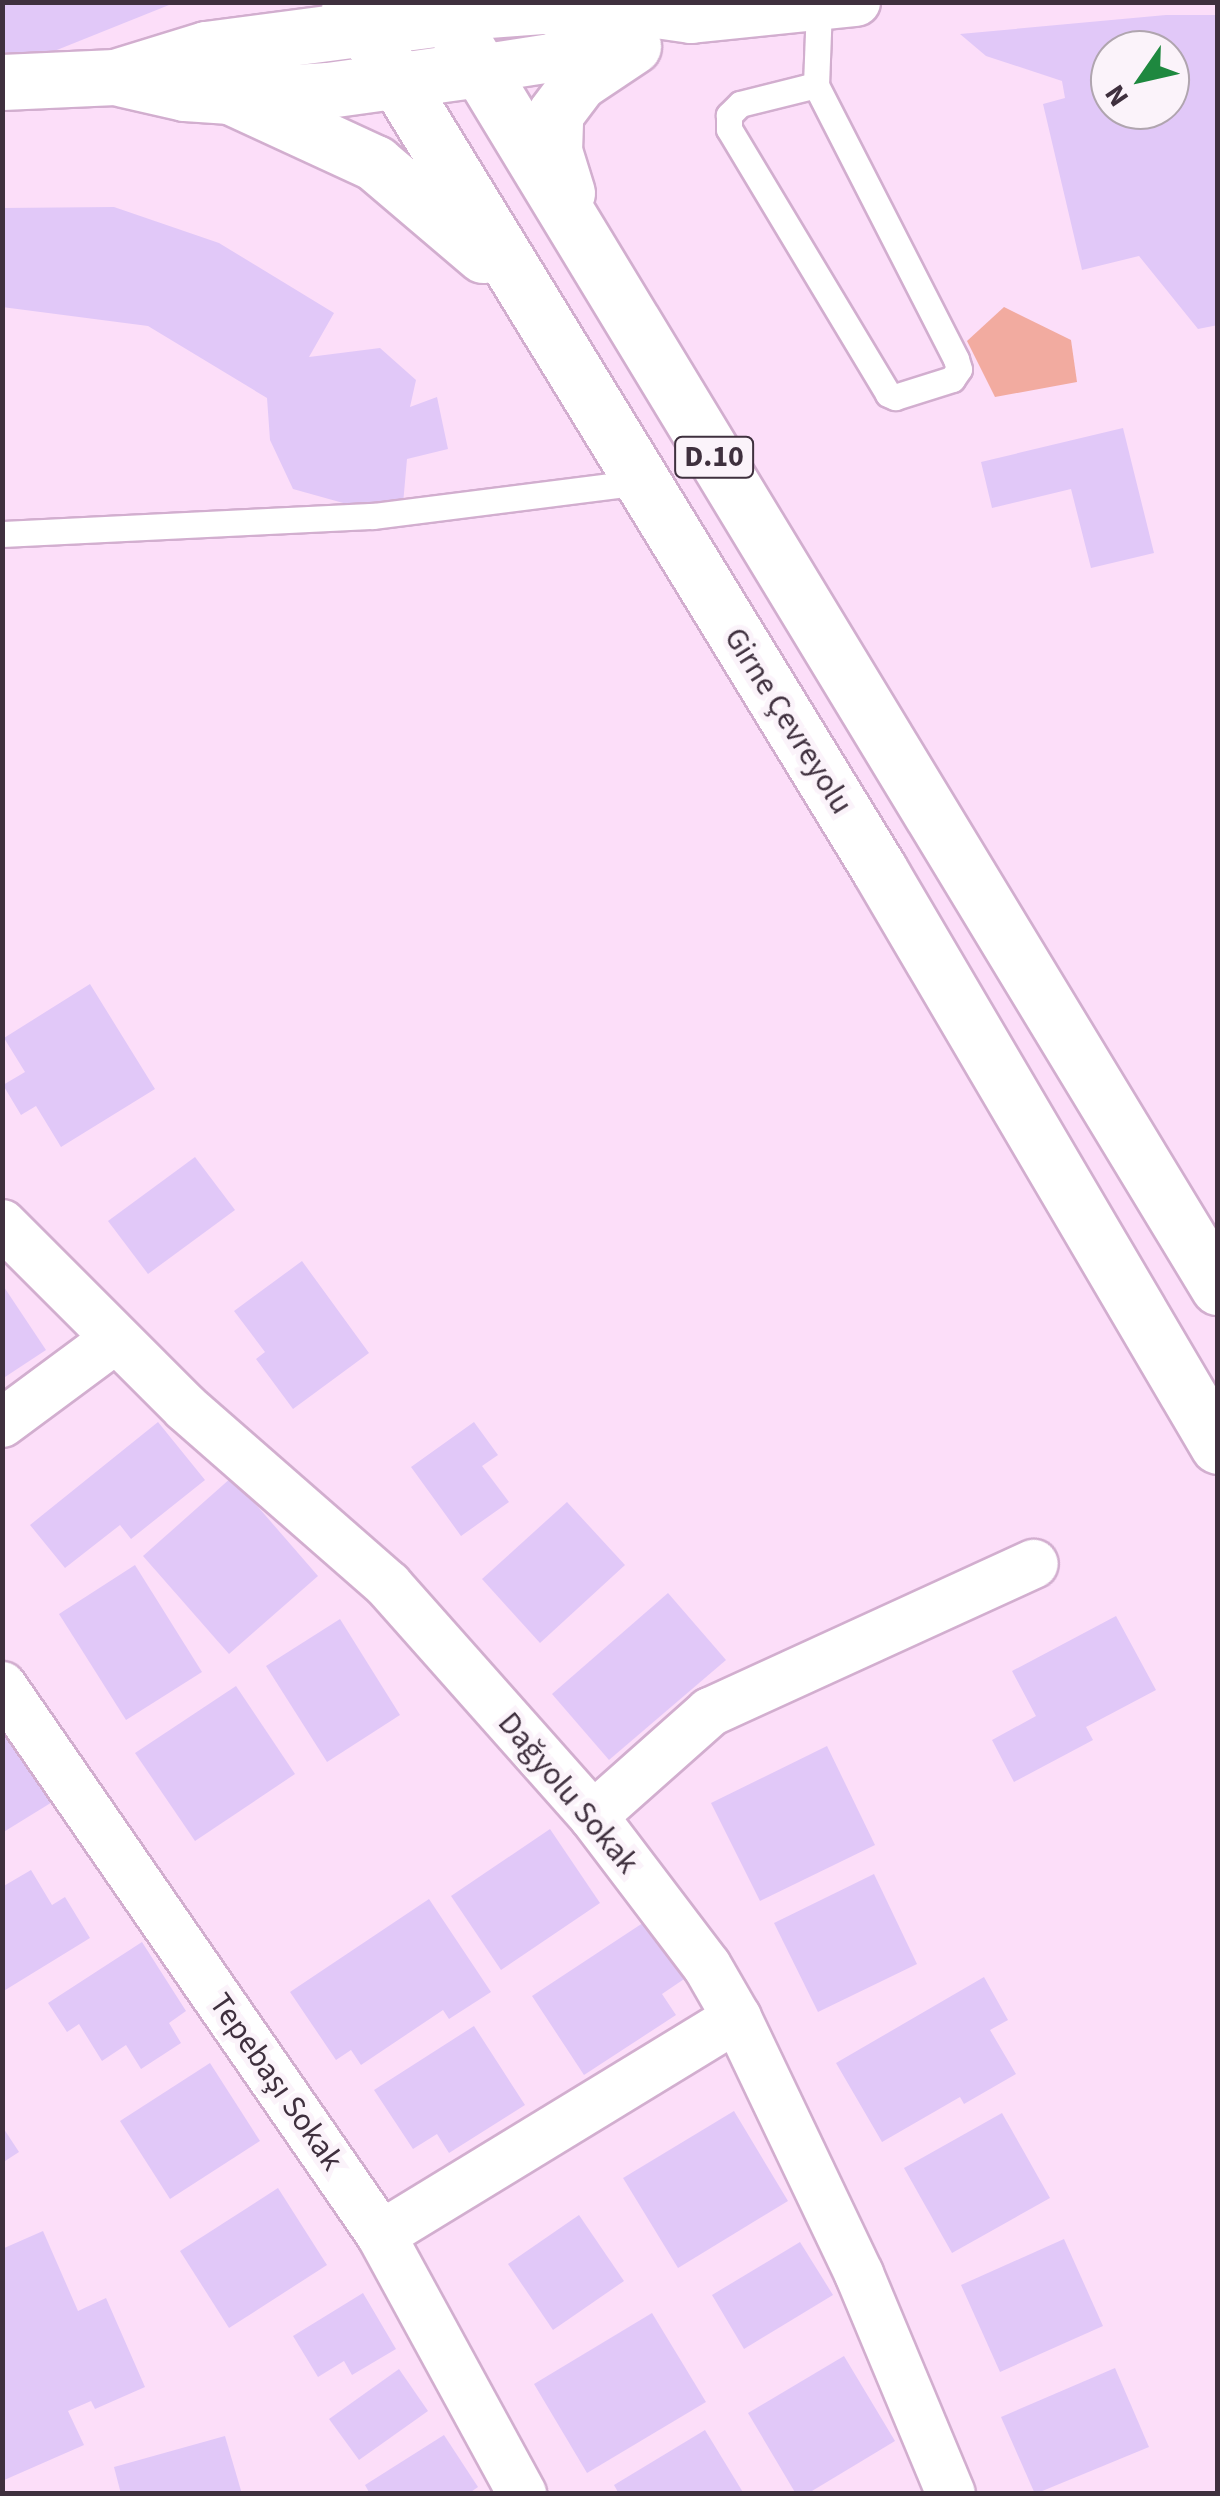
<!DOCTYPE html>
<meta charset="utf-8">
<style>
body{margin:0}
#map{position:relative;width:1220px;height:2496px;overflow:hidden;background:#fcdef9;font-family:"Source Sans 3",sans-serif}
div>[style]{position:absolute}
[style*='--x']{left:calc(var(--x)*1px);top:calc(var(--y)*1px);width:calc(var(--w)*1px);rotate:calc(var(--a)*1deg)}
.green>*{inset:0;background:#f2aba0}
.building>*{inset:0;background:#e1c8f8}
.roads{filter:drop-shadow(2px 0 #d2aecf) drop-shadow(-2px 0 #d2aecf) drop-shadow(0 2px #d2aecf) drop-shadow(0 -2px #d2aecf)}
.service>*{height:25px;margin:-12.5px;padding:0 12.5px;transform-origin:12.5px;border-radius:12.5px;background:#fff}
.minor>*{height:48px;margin:-24px;padding:0 24px;transform-origin:24px;border-radius:24px;background:#fff}
.tertiary>*{height:55px;margin:-27.5px;padding:0 27.5px;transform-origin:27.5px;border-radius:27.5px;background:#fff}
.trunk>*{height:55px;margin:-27.5px;padding:0 27.5px;transform-origin:27.5px;border-radius:27.5px;background:#fff}
span{translate:-50% -50%;white-space:nowrap;text-align:center;line-height:1.15;-webkit-text-stroke:10px #fbf3fa;paint-order:stroke}
.shield-label span{padding:2px 8px;background:#fbf3fa;border:2px solid;border-radius:8px;-webkit-text-stroke-width:0}
.shield-label{font-size:30px;color:#3f303e;font-weight:700}
.street-label{font-size:32px;color:#3f303e}
.frame{position:absolute;inset:0;border:5px solid #3f303e;pointer-events:none}
.north{position:absolute;left:1090px;top:30px;width:100px;height:100px;box-sizing:border-box;background:#fbf3fa;border:2px solid #b0a5af;border-radius:50%;rotate:236deg;font-size:28px;font-weight:700;line-height:40px;text-align:center;color:#3f303e}
.north::after{content:'';display:block;margin:auto;width:35px;height:45px;background:#1e883f;clip-path:polygon(50% 0,100% 100%,50% 72%,0 100%)}
</style>
<div id="map">
<div class="green">
<div style="clip-path:polygon(1004px 307px,1071px 340px,1077px 382px,995px 397px,967px 341px)"></div>
</div>
<div class="building">
<div style="clip-path:polygon(2px 2px,174px 2px,174px 3px,2px 72px)"></div>
<div style="clip-path:polygon(evenodd,1166px 15px,1218px 15px,1218px 325px,1198px 329px,1139px 256px,1082px 270px,1043px 104px,1065px 98px,1062px 81px,986px 56px,960px 34px,1166px 15px,1110px 50px,1170px 50px,1170px 110px,1110px 110px,1110px 50px)"></div>
<div style="clip-path:polygon(114px 207px,219px 243px,334px 313px,309px 357px,380px 348px,416px 380px,410px 407px,437px 397px,448px 449px,407px 459px,403px 504px,354px 506px,293px 489px,270px 440px,267px 398px,148px 326px,2px 307px,2px 208px)"></div>
<div style="clip-path:polygon(1123px 428px,1154px 553px,1091px 568px,1071px 489px,992px 508px,981px 462px)"></div>
<div style="clip-path:polygon(90px 984px,155px 1089px,61px 1147px,36px 1106px,21px 1115px,3px 1085px,25px 1072px,4px 1038px)"></div>
<div style="clip-path:polygon(195px 1157px,235px 1210px,148px 1274px,108px 1221px)"></div>
<div style="clip-path:polygon(302px 1261px,369px 1353px,293px 1409px,256px 1359px,265px 1352px,234px 1311px)"></div>
<div style="clip-path:polygon(2px 1284px,46px 1350px,2px 1379px)"></div>
<div style="clip-path:polygon(158px 1422px,205px 1480px,131px 1539px,120px 1525px,65px 1568px,30px 1525px)"></div>
<div style="clip-path:polygon(474px 1422px,498px 1455px,482px 1466px,509px 1502px,461px 1536px,411px 1467px)"></div>
<div style="clip-path:polygon(232px 1477px,318px 1576px,229px 1654px,143px 1556px)"></div>
<div style="clip-path:polygon(567px 1502px,625px 1565px,540px 1643px,482px 1579px)"></div>
<div style="clip-path:polygon(135px 1565px,202px 1672px,126px 1720px,59px 1614px)"></div>
<div style="clip-path:polygon(668px 1593px,726px 1660px,609px 1760px,552px 1694px)"></div>
<div style="clip-path:polygon(1116px 1616px,1156px 1690px,1086px 1727px,1093px 1740px,1014px 1782px,992px 1740px,1036px 1716px,1012px 1671px)"></div>
<div style="clip-path:polygon(340px 1619px,400px 1715px,327px 1762px,266px 1666px)"></div>
<div style="clip-path:polygon(236px 1686px,295px 1774px,195px 1841px,135px 1753px)"></div>
<div style="clip-path:polygon(2px 1719px,62px 1796px,2px 1833px)"></div>
<div style="clip-path:polygon(827px 1746px,875px 1845px,760px 1901px,711px 1803px)"></div>
<div style="clip-path:polygon(550px 1829px,600px 1903px,501px 1970px,451px 1896px)"></div>
<div style="clip-path:polygon(31px 1870px,52px 1905px,65px 1897px,90px 1938px,2px 1992px,2px 1887px)"></div>
<div style="clip-path:polygon(874px 1874px,917px 1964px,818px 2012px,774px 1923px)"></div>
<div style="clip-path:polygon(429px 1899px,491px 1992px,449px 2019px,443px 2010px,361px 2065px,351px 2050px,336px 2060px,290px 1992px)"></div>
<div style="clip-path:polygon(658px 1913px,696px 1971px,662px 1994px,676px 2015px,584px 2075px,532px 1996px)"></div>
<div style="clip-path:polygon(142px 1942px,186px 2011px,169px 2023px,181px 2043px,141px 2069px,126px 2045px,102px 2061px,79px 2024px,67px 2032px,48px 2003px)"></div>
<div style="clip-path:polygon(984px 1977px,1008px 2020px,990px 2030px,1016px 2074px,964px 2104px,960px 2097px,882px 2142px,836px 2063px)"></div>
<div style="clip-path:polygon(474px 2026px,525px 2105px,449px 2153px,437px 2134px,413px 2149px,374px 2090px)"></div>
<div style="clip-path:polygon(210px 2063px,260px 2141px,170px 2199px,120px 2121px)"></div>
<div style="clip-path:polygon(734px 2111px,788px 2201px,678px 2268px,623px 2178px)"></div>
<div style="clip-path:polygon(1002px 2113px,1050px 2198px,952px 2253px,904px 2168px)"></div>
<div style="clip-path:polygon(2px 2126px,19px 2152px,2px 2163px)"></div>
<div style="clip-path:polygon(278px 2188px,327px 2265px,229px 2328px,180px 2251px)"></div>
<div style="clip-path:polygon(579px 2215px,624px 2281px,553px 2330px,508px 2264px)"></div>
<div style="clip-path:polygon(43px 2231px,78px 2311px,106px 2298px,145px 2387px,95px 2409px,91px 2401px,68px 2411px,84px 2445px,2px 2481px,2px 2249px)"></div>
<div style="clip-path:polygon(1064px 2239px,1103px 2326px,1000px 2372px,961px 2285px)"></div>
<div style="clip-path:polygon(800px 2242px,833px 2295px,744px 2349px,712px 2295px)"></div>
<div style="clip-path:polygon(363px 2293px,396px 2349px,352px 2375px,344px 2361px,318px 2377px,293px 2336px)"></div>
<div style="clip-path:polygon(652px 2313px,706px 2402px,587px 2473px,534px 2384px)"></div>
<div style="clip-path:polygon(844px 2356px,895px 2441px,807px 2494px,796px 2494px,748px 2413px)"></div>
<div style="clip-path:polygon(1115px 2368px,1149px 2447px,1035px 2494px,1001px 2417px)"></div>
<div style="clip-path:polygon(399px 2369px,428px 2411px,359px 2460px,329px 2419px)"></div>
<div style="clip-path:polygon(705px 2430px,744px 2494px,619px 2494px,614px 2485px)"></div>
<div style="clip-path:polygon(444px 2435px,478px 2487px,468px 2494px,370px 2494px,365px 2485px)"></div>
<div style="clip-path:polygon(225px 2436px,242px 2494px,121px 2494px,114px 2467px)"></div>
</div>
<div class="roads">
<div class="service">
<div style="--x:816;--y:85;--w:78;--a:166"></div>
<div style="--x:740;--y:104;--w:16;--a:135"></div>
<div style="--x:729;--y:115;--w:14;--a:90"></div>
<div style="--x:729;--y:129;--w:309;--a:59"></div>
<div style="--x:888;--y:394;--w:8;--a:23"></div>
<div style="--x:895;--y:397;--w:60;--a:-17.5"></div>
<div style="--x:952;--y:379;--w:12;--a:-55"></div>
<div style="--x:959;--y:369;--w:10;--a:-107"></div>
<div style="--x:956;--y:359;--w:308;--a:-117.1"></div>
<div style="--x:816;--y:85;--w:78;--a:-87.8"></div>
<div style="--x:2;--y:534;--w:371;--a:-2.8"></div>
<div style="--x:373;--y:516;--w:271;--a:-7.2"></div>
</div>
<div class="minor">
<div style="--x:448;--y:17;--w:108;--a:-4.2"></div>
<div style="--x:556;--y:9;--w:80;--a:1.4"></div>
<div style="--x:636;--y:11;--w:56;--a:8.3"></div>
<div style="--x:691;--y:19;--w:166;--a:-5.9"></div>
<div style="--x:480;--y:69;--w:150;--a:-8.8"></div>
<div style="--x:2;--y:1224;--w:260;--a:45"></div>
<div style="--x:186;--y:1408;--w:269;--a:41.2"></div>
<div style="--x:388;--y:1585;--w:309;--a:48.4"></div>
<div style="--x:593;--y:1816;--w:188;--a:52.8"></div>
<div style="--x:707;--y:1966;--w:60;--a:60"></div>
<div style="--x:737;--y:2018;--w:284;--a:64.5"></div>
<div style="--x:859;--y:2274;--w:238;--a:67.3"></div>
<div style="--x:2;--y:1423;--w:139;--a:-36.5"></div>
<div style="--x:2;--y:1686;--w:667;--a:55.38"></div>
<div style="--x:381;--y:2235;--w:295;--a:61.4"></div>
<div style="--x:593;--y:1816;--w:157;--a:-41.6"></div>
<div style="--x:710;--y:1712;--w:356;--a:-24.6"></div>
<div style="--x:381;--y:2235;--w:417;--a:-31.4"></div>
</div>
<div class="tertiary">
<div style="--x:123;--y:79;--w:64;--a:12.7"></div>
<div style="--x:185;--y:93;--w:45;--a:3.8"></div>
<div style="--x:230;--y:96;--w:98;--a:-3.5"></div>
<div style="--x:328;--y:90;--w:153;--a:-7.9"></div>
<div style="--x:2;--y:82;--w:113;--a:-2.5"></div>
<div style="--x:115;--y:77;--w:95;--a:-17.1"></div>
<div style="--x:206;--y:49;--w:244;--a:-7.5"></div>
</div>
<div class="trunk">
<div style="--x:349;--y:2;--w:1016;--a:58.56"></div>
<div style="--x:879;--y:869;--w:669;--a:59.56"></div>
<div style="--x:439;--y:2;--w:1503;--a:58.77"></div>
<div style="--x:546;--y:2;--w:12;--a:35"></div>
<div style="--x:230;--y:96;--w:160;--a:24.8"></div>
<div style="--x:375;--y:163;--w:142;--a:40.4"></div>
<div style="--x:567;--y:193;--w:44;--a:-107.2"></div>
<div style="--x:554;--y:151;--w:37;--a:-88"></div>
<div style="--x:555;--y:114;--w:40;--a:-53"></div>
<div style="--x:579;--y:82;--w:65;--a:-33.7"></div>
</div>
</div>
<div class="shield-label">
<span style="left:714px;top:457px">D.10</span>
</div>
<div class="street-label">
<span style="left:788px;top:721px;rotate:58deg">Girne Çevreyolu</span>
<span style="left:568px;top:1793px;rotate:50deg">Dağyolu Sokak</span>
<span style="left:276px;top:2082px;rotate:55deg">Tepebaşı Sokak</span>
</div>
<div class="frame"></div>
<div class="north">N</div>
</div>
